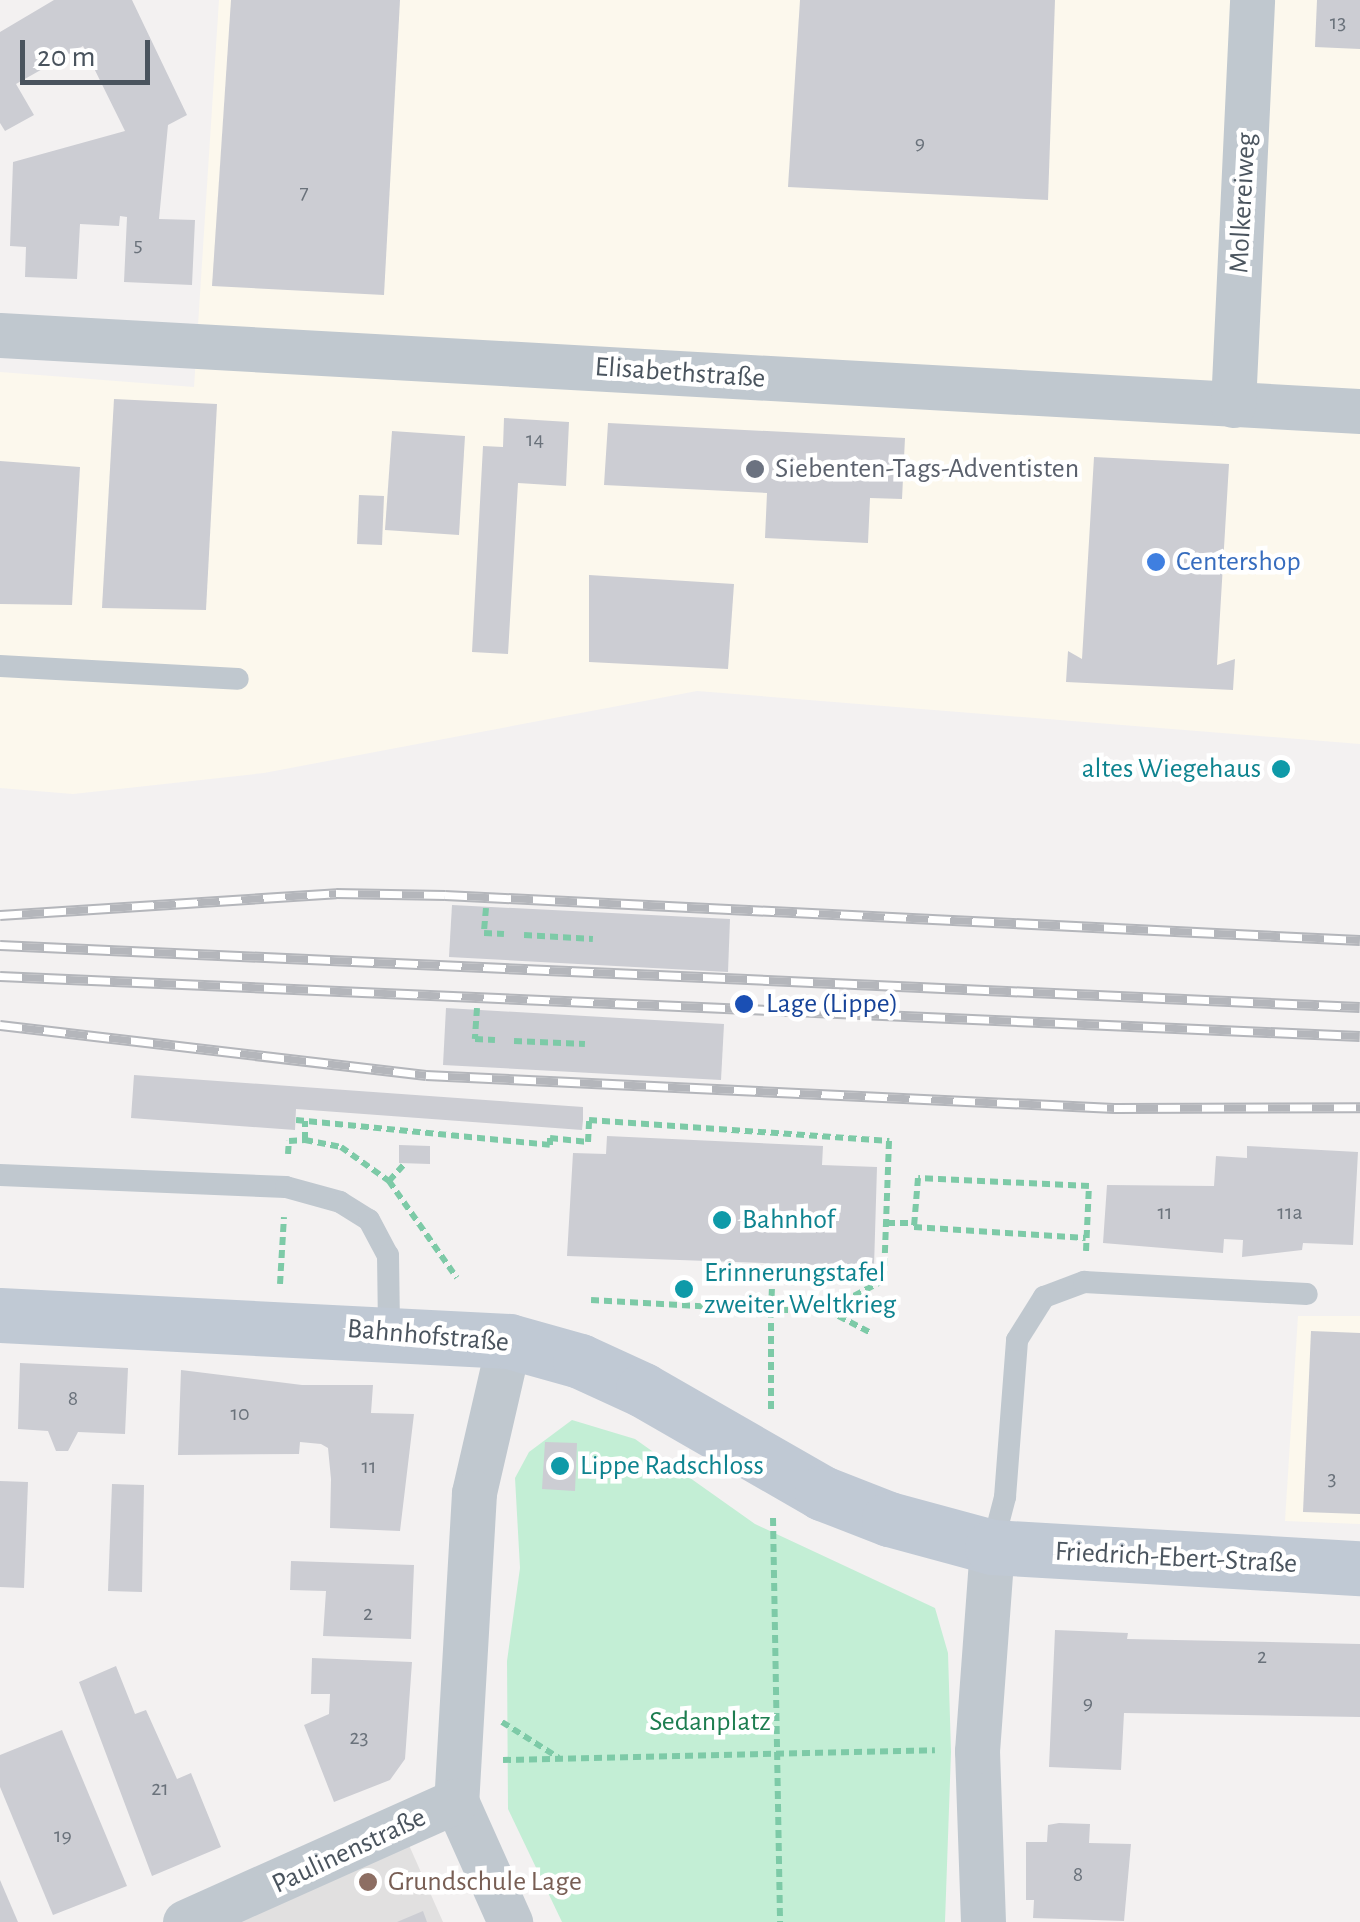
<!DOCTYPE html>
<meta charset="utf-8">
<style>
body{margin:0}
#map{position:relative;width:1360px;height:1922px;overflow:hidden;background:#f3f1f1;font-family:"Alegreya Sans",sans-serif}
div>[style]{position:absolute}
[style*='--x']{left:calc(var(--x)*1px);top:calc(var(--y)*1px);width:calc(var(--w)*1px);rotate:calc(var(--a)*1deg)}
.commercial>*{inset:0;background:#fcf8ed}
.education>*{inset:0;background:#e1e0e0}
.green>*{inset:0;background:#c3eed5}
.building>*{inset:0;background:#cccdd3}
.path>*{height:6px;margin-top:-3px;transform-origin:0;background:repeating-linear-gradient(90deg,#7dcaa7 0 8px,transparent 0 13px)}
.lane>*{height:22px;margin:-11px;padding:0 11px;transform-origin:11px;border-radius:11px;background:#c0c8cf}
.street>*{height:45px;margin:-22.5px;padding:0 22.5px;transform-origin:22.5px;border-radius:22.5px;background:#c0c8cf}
.secondary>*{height:55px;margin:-27.5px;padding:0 27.5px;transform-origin:27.5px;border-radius:27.5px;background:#c0c9d4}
.rail>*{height:11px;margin-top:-5.5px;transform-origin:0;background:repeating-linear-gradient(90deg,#fff 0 22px,#b4b6bb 0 44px);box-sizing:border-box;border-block:2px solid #b4b6bb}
.dots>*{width:28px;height:28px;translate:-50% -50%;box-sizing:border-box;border:5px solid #fff;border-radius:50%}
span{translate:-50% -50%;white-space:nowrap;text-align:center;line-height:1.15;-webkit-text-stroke:9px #fff;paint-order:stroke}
.number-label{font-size:22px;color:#6a727b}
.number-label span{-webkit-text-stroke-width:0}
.street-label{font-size:28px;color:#4a545e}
.worship-label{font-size:28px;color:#5b616d}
.left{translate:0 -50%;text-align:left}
.shop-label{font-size:28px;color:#366cbe}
.culture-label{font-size:28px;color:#0d838f}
.right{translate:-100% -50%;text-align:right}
.transit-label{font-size:28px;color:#164399}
.park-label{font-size:28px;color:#1d7d50}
.education-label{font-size:28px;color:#785e54}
.scale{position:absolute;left:20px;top:40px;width:130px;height:45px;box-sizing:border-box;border:5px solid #4a545e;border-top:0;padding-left:12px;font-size:30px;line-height:35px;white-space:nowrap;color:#4a545e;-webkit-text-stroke:8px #fff;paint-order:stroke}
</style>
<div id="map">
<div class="commercial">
<div style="clip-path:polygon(219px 0,1360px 0,1360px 744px,697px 691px,264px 773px,73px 794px,0 788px,0 372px,194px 387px)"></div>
<div style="clip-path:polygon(1298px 1316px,1360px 1316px,1360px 1524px,1285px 1521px)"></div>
</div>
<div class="education">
<div style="clip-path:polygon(408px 1843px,443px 1922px,214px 1922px)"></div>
</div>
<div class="green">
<div style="clip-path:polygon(572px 1420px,635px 1439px,755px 1524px,935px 1608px,948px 1653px,951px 1752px,945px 1922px,562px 1922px,508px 1809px,507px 1661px,520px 1568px,515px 1478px,529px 1452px)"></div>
</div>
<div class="building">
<div style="clip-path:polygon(54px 0,132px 0,187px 115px,168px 125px,159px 219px,195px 220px,192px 285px,124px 282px,127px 217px,120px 216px,119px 226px,80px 224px,77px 279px,25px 277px,26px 247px,10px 246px,13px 162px,125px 131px,83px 46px,16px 84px,34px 115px,5px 131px,0 123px,0 32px)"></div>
<div style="clip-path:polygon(231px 0,400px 0,384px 295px,212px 286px)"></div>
<div style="clip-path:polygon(800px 0,1055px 0,1048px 200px,788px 187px)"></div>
<div style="clip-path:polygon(1317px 0,1360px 0,1360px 49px,1315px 47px)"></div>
<div style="clip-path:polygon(114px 399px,217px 404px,206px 610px,102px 608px)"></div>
<div style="clip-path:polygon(504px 418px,569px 422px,566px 486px,518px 483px,508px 654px,472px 652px,483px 446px,503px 447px)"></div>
<div style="clip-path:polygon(608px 423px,905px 438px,902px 499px,870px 498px,868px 543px,765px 538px,767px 493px,604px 485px)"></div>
<div style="clip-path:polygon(392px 431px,465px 436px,459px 535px,385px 530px)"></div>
<div style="clip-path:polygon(1094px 457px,1229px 464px,1217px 665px,1235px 659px,1233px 690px,1066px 682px,1068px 651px,1082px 659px)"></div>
<div style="clip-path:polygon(0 461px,80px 467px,72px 605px,0 604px)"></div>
<div style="clip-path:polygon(359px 495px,384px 496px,382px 545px,357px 544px)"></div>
<div style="clip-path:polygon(589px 575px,734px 584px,728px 669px,589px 662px)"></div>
<div style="clip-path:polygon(1271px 763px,1292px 763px,1291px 775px,1272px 775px)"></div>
<div style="clip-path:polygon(452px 905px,730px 919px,728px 972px,449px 957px)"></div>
<div style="clip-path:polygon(446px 1008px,724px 1024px,721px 1080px,443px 1065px)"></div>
<div style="clip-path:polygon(134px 1075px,583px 1107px,583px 1120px,582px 1130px,296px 1109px,295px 1130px,131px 1118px)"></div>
<div style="clip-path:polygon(607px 1136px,823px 1146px,822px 1165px,877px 1167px,874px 1267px,567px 1256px,573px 1153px,606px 1154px)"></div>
<div style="clip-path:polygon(399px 1145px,430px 1146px,430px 1164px,399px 1163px)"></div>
<div style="clip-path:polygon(1247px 1146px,1358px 1152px,1353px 1245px,1303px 1243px,1302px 1250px,1242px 1257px,1243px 1240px,1224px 1239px,1223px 1253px,1103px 1243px,1107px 1185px,1214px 1186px,1216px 1156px,1247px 1158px)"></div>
<div style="clip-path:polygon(1311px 1331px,1360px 1333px,1360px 1514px,1303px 1512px)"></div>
<div style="clip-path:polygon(20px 1363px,128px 1368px,125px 1434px,78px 1432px,68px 1451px,56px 1451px,48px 1431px,18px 1429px)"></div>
<div style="clip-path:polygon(181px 1370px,302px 1385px,373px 1385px,371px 1413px,414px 1414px,400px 1531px,330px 1528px,331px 1479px,328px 1448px,321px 1444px,300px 1442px,299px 1454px,178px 1455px)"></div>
<div style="clip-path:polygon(545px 1442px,577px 1443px,575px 1491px,542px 1489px)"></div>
<div style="clip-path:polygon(0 1481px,28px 1482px,24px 1588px,0 1587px)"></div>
<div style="clip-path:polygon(112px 1484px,144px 1485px,142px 1592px,108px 1591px)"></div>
<div style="clip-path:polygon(291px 1561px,414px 1565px,411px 1639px,323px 1636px,326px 1591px,290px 1590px)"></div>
<div style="clip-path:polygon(1055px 1630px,1128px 1633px,1127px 1639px,1360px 1644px,1360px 1717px,1124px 1713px,1121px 1770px,1049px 1767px)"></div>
<div style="clip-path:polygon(312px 1658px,412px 1662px,405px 1759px,390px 1780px,334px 1802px,304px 1725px,329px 1714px,330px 1694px,311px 1694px)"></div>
<div style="clip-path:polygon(116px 1666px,135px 1714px,146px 1710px,177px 1779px,191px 1773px,221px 1847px,152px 1876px,79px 1682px)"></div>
<div style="clip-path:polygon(62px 1730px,127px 1886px,53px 1915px,0 1787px,0 1755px)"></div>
<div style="clip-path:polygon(1059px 1823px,1090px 1824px,1089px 1843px,1131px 1844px,1124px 1921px,1033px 1918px,1034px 1900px,1026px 1900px,1026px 1842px,1047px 1842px,1048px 1825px)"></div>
<div style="clip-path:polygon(0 1880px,18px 1922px,0 1922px)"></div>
<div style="clip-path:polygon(423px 1911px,427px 1922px,397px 1922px)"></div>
</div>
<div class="path">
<div style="--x:486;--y:908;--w:25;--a:95"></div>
<div style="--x:484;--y:933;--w:20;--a:3"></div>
<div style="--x:524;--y:935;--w:69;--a:3.3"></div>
<div style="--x:477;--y:1008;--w:31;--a:94"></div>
<div style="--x:475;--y:1039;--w:20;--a:3"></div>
<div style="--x:514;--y:1041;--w:71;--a:2.4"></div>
<div style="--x:296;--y:1120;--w:255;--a:5.6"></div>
<div style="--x:550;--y:1145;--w:7;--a:-90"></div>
<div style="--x:550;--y:1138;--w:38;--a:6"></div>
<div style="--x:588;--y:1142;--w:22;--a:-87"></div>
<div style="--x:589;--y:1120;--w:301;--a:4"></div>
<div style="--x:889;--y:1141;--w:139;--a:92.1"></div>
<div style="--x:884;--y:1280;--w:64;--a:152.2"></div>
<div style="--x:827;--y:1310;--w:56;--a:180"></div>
<div style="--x:771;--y:1310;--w:101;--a:90"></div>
<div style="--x:305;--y:1140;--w:37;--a:11"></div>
<div style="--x:341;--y:1147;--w:59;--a:35.3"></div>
<div style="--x:389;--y:1181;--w:24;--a:-48"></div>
<div style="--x:288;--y:1154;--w:13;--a:-86"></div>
<div style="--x:289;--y:1141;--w:16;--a:-4"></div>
<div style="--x:305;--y:1140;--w:19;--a:-90"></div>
<div style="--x:389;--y:1181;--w:118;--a:55"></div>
<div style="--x:887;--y:1223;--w:27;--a:0"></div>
<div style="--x:1086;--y:1251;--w:65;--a:-87.4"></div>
<div style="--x:1089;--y:1186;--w:171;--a:-177.3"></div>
<div style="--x:918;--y:1178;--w:49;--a:94.7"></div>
<div style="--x:914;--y:1227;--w:172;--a:3.7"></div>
<div style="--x:280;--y:1284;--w:67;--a:-86.6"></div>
<div style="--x:591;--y:1300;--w:180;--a:3.2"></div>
<div style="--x:771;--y:1310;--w:46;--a:-87.5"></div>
<div style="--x:827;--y:1310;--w:50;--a:27.6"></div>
<div style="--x:773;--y:1518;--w:404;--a:89"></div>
<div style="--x:502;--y:1722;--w:67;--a:32.3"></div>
<div style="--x:503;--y:1760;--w:432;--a:-1.3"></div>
</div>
<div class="lane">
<div style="--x:0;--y:666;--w:238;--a:3.1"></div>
<div style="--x:0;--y:1175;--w:286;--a:2.4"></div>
<div style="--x:286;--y:1187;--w:56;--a:15.5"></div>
<div style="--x:340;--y:1202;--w:34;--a:32"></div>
<div style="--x:369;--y:1220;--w:40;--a:62"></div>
<div style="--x:388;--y:1255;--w:75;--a:89.2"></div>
<div style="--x:992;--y:1547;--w:52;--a:-75.4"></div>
<div style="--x:1005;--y:1497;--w:157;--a:-85.6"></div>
<div style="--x:1017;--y:1340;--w:51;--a:-57.9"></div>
<div style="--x:1044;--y:1297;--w:43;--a:-20.6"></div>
<div style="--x:1084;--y:1282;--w:223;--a:3.1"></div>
</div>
<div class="street">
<div style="--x:0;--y:335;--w:1362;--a:3.2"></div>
<div style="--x:1233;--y:405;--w:405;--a:-87.3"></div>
<div style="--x:509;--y:1341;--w:156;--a:103"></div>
<div style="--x:474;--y:1493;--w:309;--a:93.3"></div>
<div style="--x:456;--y:1801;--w:133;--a:65.9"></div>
<div style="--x:185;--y:1922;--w:297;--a:-24.1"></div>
<div style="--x:983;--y:1922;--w:171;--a:-92"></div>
<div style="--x:977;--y:1751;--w:205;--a:-85.8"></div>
</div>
<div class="secondary">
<div style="--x:0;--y:1315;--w:510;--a:2.92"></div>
<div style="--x:509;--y:1341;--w:74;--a:15.7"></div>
<div style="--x:580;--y:1361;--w:69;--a:24.7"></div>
<div style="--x:643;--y:1390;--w:207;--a:29.9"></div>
<div style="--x:822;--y:1493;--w:72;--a:21.2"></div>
<div style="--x:889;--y:1519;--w:107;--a:15.2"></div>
<div style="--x:992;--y:1547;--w:369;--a:3.3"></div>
</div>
<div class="rail">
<div style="--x:0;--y:915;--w:337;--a:-3.7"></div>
<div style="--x:336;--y:893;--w:109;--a:1.1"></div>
<div style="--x:445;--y:895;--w:916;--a:2.82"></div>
<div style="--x:0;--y:945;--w:1361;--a:2.61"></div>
<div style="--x:0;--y:976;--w:1361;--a:2.53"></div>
<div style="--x:0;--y:1025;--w:429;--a:6.7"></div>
<div style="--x:426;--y:1075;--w:689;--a:2.75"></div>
<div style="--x:1114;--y:1108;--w:246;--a:-0.2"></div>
</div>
<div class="dots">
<div style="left:755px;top:469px;background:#6b7280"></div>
<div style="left:1156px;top:562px;background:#3f7fe0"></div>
<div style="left:1281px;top:769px;background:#0f9aa8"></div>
<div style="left:744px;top:1004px;background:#1a4fb4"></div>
<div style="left:722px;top:1220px;background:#0f9aa8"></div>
<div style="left:684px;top:1289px;background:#0f9aa8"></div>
<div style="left:560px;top:1466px;background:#0f9aa8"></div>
<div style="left:368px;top:1882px;background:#8d6e63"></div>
</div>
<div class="number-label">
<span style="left:1338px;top:23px">13</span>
<span style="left:920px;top:143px">9</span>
<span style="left:304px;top:193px">7</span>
<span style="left:138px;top:245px">5</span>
<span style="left:535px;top:440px">14</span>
<span style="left:1165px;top:1213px">11</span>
<span style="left:1290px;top:1213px">11a</span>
<span style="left:73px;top:1399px">8</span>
<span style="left:240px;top:1414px">10</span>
<span style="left:369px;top:1467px">11</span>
<span style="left:1332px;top:1479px">3</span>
<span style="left:368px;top:1614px">2</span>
<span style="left:1262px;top:1657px">2</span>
<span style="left:1088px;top:1703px">9</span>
<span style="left:359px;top:1738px">23</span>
<span style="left:160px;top:1789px">21</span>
<span style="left:63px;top:1836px">19</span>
<span style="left:1078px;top:1875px">8</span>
</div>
<div class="street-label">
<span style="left:1243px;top:203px;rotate:-87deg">Molkereiweg</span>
<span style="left:680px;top:373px;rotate:4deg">Elisabethstraße</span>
<span style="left:428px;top:1336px;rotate:5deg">Bahnhofstraße</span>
<span style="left:1176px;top:1558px;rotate:3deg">Friedrich-Ebert-Straße</span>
<span style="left:349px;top:1851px;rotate:-25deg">Paulinenstraße</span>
</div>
<div class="worship-label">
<span class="left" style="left:775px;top:469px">Siebenten-Tags-Adventisten</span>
</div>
<div class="shop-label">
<span class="left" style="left:1176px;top:562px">Centershop</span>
</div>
<div class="culture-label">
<span class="right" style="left:1261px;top:769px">altes Wiegehaus</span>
<span class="left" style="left:742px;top:1220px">Bahnhof</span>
<span class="left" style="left:704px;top:1289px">Erinnerungstafel<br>zweiter Weltkrieg</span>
<span class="left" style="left:580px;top:1466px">Lippe Radschloss</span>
</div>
<div class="transit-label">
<span class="left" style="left:766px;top:1004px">Lage (Lippe)</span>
</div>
<div class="park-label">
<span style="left:710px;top:1722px">Sedanplatz</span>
</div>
<div class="education-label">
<span class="left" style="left:388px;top:1882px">Grundschule Lage</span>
</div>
<div class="scale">20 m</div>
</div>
